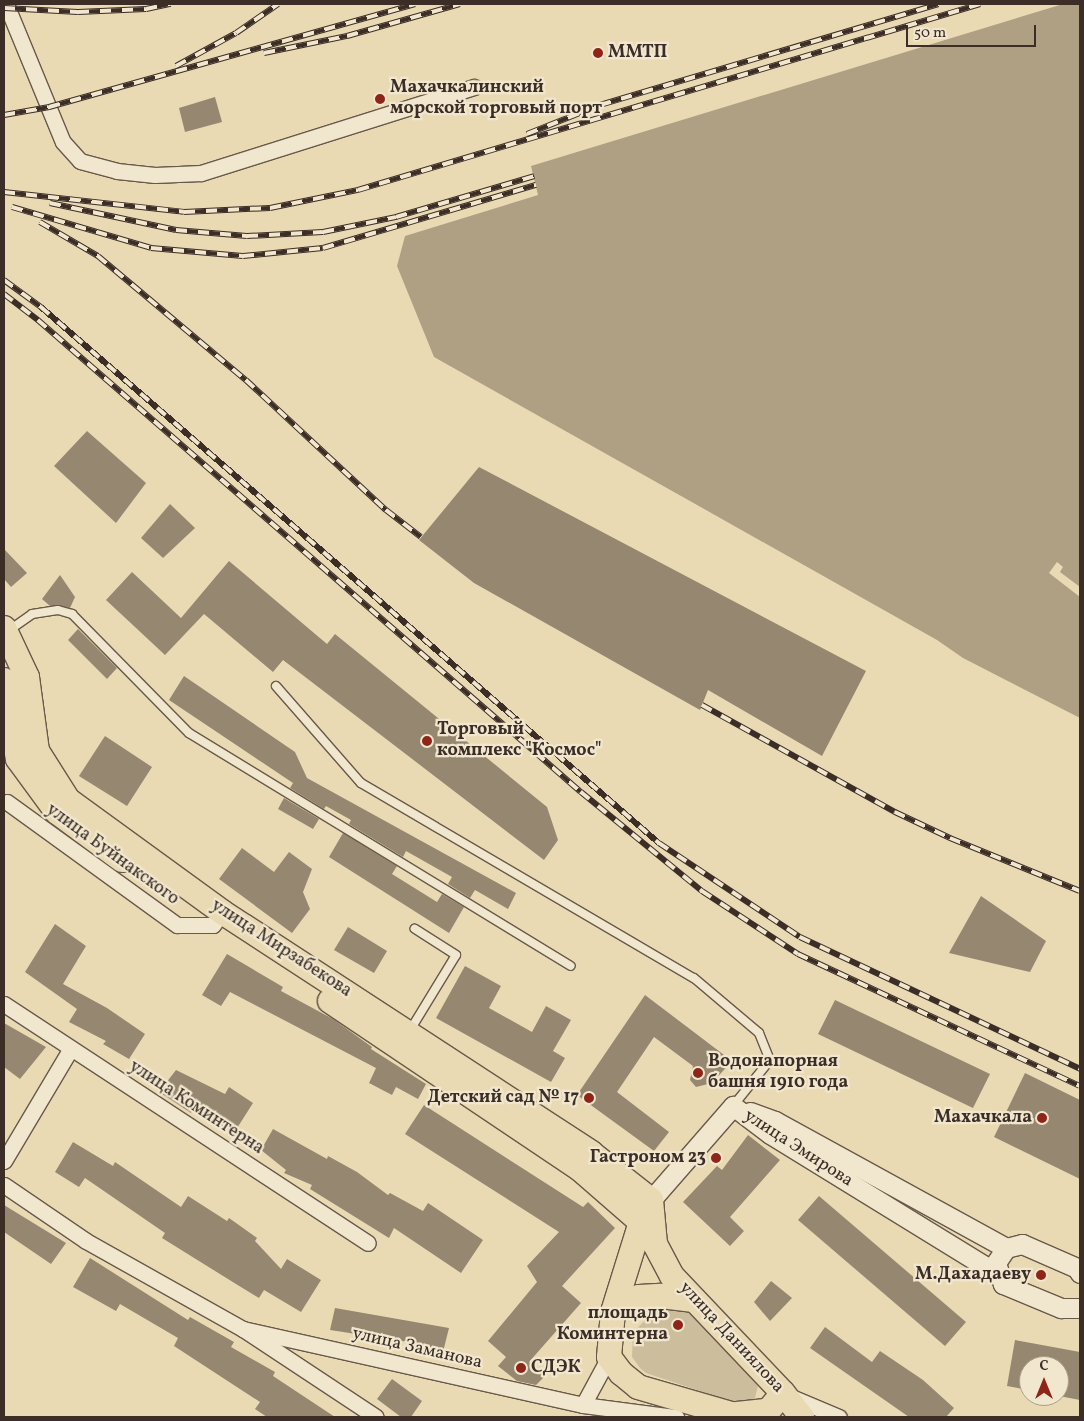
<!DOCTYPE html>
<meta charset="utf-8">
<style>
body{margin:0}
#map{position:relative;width:1084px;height:1421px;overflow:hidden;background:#eadab4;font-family:Vollkorn,serif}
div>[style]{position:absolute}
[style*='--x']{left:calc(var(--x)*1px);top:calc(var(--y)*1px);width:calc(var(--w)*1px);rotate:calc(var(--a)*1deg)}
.green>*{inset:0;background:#ccbd9c}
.water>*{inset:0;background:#afa084}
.pier>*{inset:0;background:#eadab4}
.building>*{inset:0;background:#968770}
.roads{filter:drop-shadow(1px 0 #68594a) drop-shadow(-1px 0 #68594a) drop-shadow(0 1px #68594a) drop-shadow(0 -1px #68594a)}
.service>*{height:8px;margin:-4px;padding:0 4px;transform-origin:4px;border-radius:4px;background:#f1e7ce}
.minor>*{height:15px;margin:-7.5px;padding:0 7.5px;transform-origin:7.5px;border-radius:7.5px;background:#f1e7ce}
.tertiary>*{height:19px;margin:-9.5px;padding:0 9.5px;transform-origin:9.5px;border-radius:9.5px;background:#f1e7ce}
.primary>*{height:24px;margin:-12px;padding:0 12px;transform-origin:12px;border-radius:12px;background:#eadab4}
.rail>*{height:5.5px;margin-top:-2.75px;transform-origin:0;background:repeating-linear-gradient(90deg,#f1e7ce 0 11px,#3c2e27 0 22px);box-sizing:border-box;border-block:1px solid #3c2e27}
.dots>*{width:14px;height:14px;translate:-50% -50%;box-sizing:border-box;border:2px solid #f1e7ce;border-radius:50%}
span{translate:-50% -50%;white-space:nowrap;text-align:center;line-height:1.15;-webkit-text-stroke:4.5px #f1e7ce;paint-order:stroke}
.poi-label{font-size:18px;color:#3c2e27;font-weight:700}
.left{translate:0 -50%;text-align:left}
.right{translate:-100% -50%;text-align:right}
.street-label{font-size:18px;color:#3c2e27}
.frame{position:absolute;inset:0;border:5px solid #3c2e27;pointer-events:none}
.north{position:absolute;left:1019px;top:1356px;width:50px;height:50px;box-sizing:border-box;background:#f1e7ce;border:1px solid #a99d8b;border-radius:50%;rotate:0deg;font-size:14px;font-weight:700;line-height:20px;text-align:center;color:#3c2e27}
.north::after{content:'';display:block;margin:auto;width:18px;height:22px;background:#8f2418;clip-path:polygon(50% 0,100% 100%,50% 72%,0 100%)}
.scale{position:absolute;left:906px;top:25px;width:130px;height:22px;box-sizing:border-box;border:2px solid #3c2e27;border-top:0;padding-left:6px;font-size:15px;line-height:18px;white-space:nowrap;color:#3c2e27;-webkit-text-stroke:4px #f1e7ce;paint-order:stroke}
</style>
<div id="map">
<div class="green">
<div style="clip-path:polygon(677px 1308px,697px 1317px,755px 1381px,758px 1386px,754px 1402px,742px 1405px,646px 1373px,640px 1368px,632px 1357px,633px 1333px,655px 1309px)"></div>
</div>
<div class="water">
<div style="clip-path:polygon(1063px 4px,1080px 4px,1080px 718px,963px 658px,937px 640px,434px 357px,397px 266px,405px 236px,538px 195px,531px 166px)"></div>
</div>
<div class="pier">
<div style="clip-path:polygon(1057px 562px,1063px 567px,1060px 572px,1080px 587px,1080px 597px,1049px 573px)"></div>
</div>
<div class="building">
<div style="clip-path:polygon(215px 97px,222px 122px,185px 132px,179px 108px)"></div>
<div style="clip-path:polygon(87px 431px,146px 483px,116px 523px,54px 466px)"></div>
<div style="clip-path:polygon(479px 467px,866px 671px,822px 756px,708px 690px,700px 710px,474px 583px,419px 540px)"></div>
<div style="clip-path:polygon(170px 504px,195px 528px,163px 558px,141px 538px)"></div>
<div style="clip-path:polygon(4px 549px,27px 573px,11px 587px,4px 579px)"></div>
<div style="clip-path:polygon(229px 561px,327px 644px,335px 634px,547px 807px,558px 840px,544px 860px,283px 660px,273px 672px,204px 614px,165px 655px,106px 600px,132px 572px,181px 618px)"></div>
<div style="clip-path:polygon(60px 575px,75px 597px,70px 608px,50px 606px,42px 599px)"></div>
<div style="clip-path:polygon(78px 629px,117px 668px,107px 679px,68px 640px)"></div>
<div style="clip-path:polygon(184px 676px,295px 752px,307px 778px,516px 893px,508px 909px,475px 890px,470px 898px,448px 884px,452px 877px,406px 851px,403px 857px,349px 824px,351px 820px,326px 806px,324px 809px,290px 788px,293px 783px,169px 700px)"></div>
<div style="clip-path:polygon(105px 736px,152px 767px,127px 806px,79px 776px)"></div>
<div style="clip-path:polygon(284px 798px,319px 819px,313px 829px,278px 809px)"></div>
<div style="clip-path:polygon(343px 833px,397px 866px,392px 874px,437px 902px,442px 894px,464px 907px,449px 933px,329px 857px)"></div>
<div style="clip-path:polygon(242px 848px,274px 872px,289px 852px,312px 869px,303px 892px,310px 909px,292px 933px,219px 879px)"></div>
<div style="clip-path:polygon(981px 896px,1046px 941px,1030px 972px,949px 953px)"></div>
<div style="clip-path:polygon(55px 924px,86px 946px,63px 984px,107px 1008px,145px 1034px,129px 1059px,103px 1044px,106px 1041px,69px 1022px,77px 1009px,25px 972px)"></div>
<div style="clip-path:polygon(348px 927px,387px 951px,374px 973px,334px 950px)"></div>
<div style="clip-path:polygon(227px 954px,283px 987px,281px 991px,333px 1019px,372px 1047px,371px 1049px,426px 1084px,418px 1099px,396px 1087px,392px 1095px,369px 1083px,376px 1068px,230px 992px,221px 1006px,202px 995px)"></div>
<div style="clip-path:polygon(465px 966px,501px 986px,489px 1008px,532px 1032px,546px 1006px,571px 1020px,553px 1051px,565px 1058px,551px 1082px,436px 1018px)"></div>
<div style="clip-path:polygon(645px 995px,732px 1061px,712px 1083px,696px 1087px,690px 1080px,693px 1066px,654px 1037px,617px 1092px,669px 1132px,654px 1151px,577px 1095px)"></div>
<div style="clip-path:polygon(835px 1000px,990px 1074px,973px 1108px,818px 1034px)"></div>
<div style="clip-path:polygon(4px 1023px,46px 1047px,20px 1079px,4px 1067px)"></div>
<div style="clip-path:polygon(176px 1070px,225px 1094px,229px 1087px,253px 1103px,232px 1136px,195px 1106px,191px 1113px,159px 1092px)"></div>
<div style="clip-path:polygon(1025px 1073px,1080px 1100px,1080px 1179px,994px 1137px)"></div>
<div style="clip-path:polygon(424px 1105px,583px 1207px,588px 1202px,615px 1228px,562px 1286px,581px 1303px,529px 1362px,546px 1375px,536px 1385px,517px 1381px,498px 1366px,506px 1357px,488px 1341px,537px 1282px,527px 1266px,559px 1232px,405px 1134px)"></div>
<div style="clip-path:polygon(273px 1129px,327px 1159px,328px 1156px,357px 1172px,388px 1195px,390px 1193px,423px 1211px,428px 1203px,483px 1240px,461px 1273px,394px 1228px,389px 1238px,310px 1189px,312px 1185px,284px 1173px,286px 1170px,261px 1150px)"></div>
<div style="clip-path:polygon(748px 1135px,780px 1160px,730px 1217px,744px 1231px,730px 1246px,683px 1202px,717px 1166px,722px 1170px)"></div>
<div style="clip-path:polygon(73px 1142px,113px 1166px,115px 1162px,181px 1207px,188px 1196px,227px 1221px,229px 1218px,257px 1238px,255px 1241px,281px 1269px,287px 1259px,321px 1280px,301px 1312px,264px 1290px,259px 1298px,236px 1284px,162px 1238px,165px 1233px,85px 1178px,79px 1187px,55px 1172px)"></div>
<div style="clip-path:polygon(819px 1196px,966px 1322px,945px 1346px,798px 1220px)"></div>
<div style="clip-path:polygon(4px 1205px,66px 1243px,51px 1264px,4px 1232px)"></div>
<div style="clip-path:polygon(90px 1258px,188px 1320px,190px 1317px,234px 1342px,231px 1347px,275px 1372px,273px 1376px,335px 1417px,267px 1417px,255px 1409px,260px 1402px,174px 1346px,178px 1338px,120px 1304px,116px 1311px,73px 1287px)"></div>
<div style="clip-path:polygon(771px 1281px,792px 1298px,770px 1321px,754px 1302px)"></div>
<div style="clip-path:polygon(335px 1308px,449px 1328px,442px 1356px,413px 1349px,415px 1343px,330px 1330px)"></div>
<div style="clip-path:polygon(825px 1327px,872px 1362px,880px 1351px,923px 1380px,954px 1408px,946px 1417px,909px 1417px,810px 1348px)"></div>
<div style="clip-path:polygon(1015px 1340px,1080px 1352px,1080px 1400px,1059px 1396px,1059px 1366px,1029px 1366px,1029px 1390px,1007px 1386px)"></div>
<div style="clip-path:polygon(392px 1379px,422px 1401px,411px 1417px,401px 1417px,377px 1399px)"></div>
</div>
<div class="roads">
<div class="service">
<div style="--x:8;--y:631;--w:29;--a:-35"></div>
<div style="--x:32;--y:614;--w:26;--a:-9"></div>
<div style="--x:58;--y:610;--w:15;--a:16"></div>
<div style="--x:72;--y:614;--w:167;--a:45.5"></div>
<div style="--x:189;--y:733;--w:447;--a:31.4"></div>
<div style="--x:276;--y:686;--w:129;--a:48.8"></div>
<div style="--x:361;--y:783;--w:386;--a:30.4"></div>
<div style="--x:694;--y:978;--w:85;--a:40.2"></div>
<div style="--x:759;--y:1033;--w:29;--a:68"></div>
<div style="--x:770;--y:1060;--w:59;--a:128.8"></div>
<div style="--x:409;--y:1032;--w:90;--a:-58.6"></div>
<div style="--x:456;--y:955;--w:49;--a:-147.6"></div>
</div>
<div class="minor">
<div style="--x:6;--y:4;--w:149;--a:67.6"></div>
<div style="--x:63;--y:142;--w:25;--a:48"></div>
<div style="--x:80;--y:161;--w:38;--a:15"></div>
<div style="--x:117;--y:171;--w:38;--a:6"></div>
<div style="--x:155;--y:175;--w:46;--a:-2.5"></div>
<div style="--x:201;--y:173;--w:286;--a:-17.5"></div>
<div style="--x:7;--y:802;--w:210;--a:35.9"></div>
<div style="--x:177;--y:925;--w:36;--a:0"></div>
<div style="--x:213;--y:925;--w:16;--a:-55"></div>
<div style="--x:4;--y:1004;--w:435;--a:33.3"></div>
<div style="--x:4;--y:1161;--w:131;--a:-59.3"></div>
<div style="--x:4;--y:1185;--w:99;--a:34.3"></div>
<div style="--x:86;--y:1241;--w:180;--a:29.3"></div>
<div style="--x:243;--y:1329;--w:159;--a:33.5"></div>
<div style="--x:243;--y:1329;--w:348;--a:12.6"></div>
<div style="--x:583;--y:1405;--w:94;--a:7.4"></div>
<div style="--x:789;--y:1396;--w:54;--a:22.8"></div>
<div style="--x:583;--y:1405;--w:55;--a:-61.6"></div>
</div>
<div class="tertiary">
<div style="--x:733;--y:1106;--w:46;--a:37.1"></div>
<div style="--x:770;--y:1134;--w:268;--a:31.6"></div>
<div style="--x:750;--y:1112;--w:27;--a:20"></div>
<div style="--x:775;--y:1121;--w:264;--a:28.8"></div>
<div style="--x:645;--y:1213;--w:14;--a:-65"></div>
<div style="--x:651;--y:1200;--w:125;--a:-48.9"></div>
<div style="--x:1080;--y:1273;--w:6;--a:-121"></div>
<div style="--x:1077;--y:1268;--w:60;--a:-156.4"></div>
<div style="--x:1022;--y:1244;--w:16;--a:166"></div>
<div style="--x:1006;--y:1248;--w:18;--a:124"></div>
<div style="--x:996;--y:1263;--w:22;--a:72"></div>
<div style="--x:1003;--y:1284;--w:63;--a:22.5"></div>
<div style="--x:1061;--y:1308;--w:19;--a:0"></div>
</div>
<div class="primary">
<div style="--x:4;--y:628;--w:54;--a:64.9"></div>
<div style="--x:27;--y:677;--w:75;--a:82.3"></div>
<div style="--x:37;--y:751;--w:58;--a:57.7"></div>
<div style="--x:68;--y:800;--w:190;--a:36"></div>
<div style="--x:222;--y:912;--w:441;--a:33.1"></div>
<div style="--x:591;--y:1153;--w:76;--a:38.1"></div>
<div style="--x:651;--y:1200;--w:44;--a:84.8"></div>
<div style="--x:655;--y:1244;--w:36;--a:62"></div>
<div style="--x:672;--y:1276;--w:161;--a:46.5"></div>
<div style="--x:783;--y:1393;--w:31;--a:52"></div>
<div style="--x:4;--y:680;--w:80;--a:80"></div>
<div style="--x:18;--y:759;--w:66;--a:53.7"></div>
<div style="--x:57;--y:812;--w:81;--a:36.4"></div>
<div style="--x:330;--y:1001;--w:301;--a:33.9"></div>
<div style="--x:580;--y:1169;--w:81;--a:41"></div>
<div style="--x:641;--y:1222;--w:94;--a:107.3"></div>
<div style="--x:613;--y:1312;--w:45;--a:95.1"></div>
<div style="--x:609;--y:1357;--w:20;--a:53"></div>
<div style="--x:621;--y:1373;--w:22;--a:39"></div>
<div style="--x:638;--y:1387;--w:107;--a:16.2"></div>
<div style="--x:613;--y:1312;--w:30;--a:-30"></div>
<div style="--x:639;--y:1297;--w:22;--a:-3"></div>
<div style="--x:661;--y:1296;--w:31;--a:7"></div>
<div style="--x:737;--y:1414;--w:31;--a:-6"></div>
<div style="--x:768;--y:1411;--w:23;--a:-50"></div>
</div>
</div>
<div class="rail">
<div style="--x:4;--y:8;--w:74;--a:3.1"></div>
<div style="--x:78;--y:12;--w:68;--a:-2.5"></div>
<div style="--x:146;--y:9;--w:25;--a:-12"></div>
<div style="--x:264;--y:53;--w:85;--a:-11.6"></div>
<div style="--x:347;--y:36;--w:117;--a:-15.8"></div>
<div style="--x:176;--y:66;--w:68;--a:-28.8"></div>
<div style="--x:236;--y:33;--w:51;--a:-34.6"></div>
<div style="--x:4;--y:115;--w:46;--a:-10.1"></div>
<div style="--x:49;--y:107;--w:380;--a:-15.7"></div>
<div style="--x:527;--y:134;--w:79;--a:-21.7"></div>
<div style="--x:600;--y:105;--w:353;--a:-16.6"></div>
<div style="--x:4;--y:192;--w:181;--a:6.3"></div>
<div style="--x:184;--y:212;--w:86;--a:-2.7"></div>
<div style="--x:270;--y:208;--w:90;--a:-11.6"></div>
<div style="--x:358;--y:190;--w:649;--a:-16.65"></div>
<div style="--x:50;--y:203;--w:129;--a:12.1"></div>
<div style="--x:176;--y:230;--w:71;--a:4.8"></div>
<div style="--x:247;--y:236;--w:76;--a:-3"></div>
<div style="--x:323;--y:232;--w:75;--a:-11.6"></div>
<div style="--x:396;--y:217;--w:144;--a:-16.5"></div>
<div style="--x:12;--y:207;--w:145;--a:16.4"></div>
<div style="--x:151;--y:248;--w:92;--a:5"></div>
<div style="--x:243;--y:256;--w:80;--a:-5.7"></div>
<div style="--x:323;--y:248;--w:222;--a:-16.5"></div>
<div style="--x:40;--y:222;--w:67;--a:30.4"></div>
<div style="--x:98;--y:256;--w:193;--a:40"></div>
<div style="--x:246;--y:380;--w:191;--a:42.9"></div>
<div style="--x:386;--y:510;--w:44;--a:37.6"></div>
<div style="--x:4;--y:280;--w:46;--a:36.1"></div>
<div style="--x:41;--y:307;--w:818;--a:40.94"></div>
<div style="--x:659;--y:843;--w:169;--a:33.7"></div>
<div style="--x:800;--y:937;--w:310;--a:25.2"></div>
<div style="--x:4;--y:294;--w:43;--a:37.4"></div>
<div style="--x:38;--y:320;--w:719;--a:41"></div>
<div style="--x:581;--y:792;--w:156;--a:39.3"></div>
<div style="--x:702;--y:891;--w:115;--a:33.3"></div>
<div style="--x:798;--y:954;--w:311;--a:25.1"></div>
<div style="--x:702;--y:705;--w:221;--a:29"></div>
<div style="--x:895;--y:812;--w:61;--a:25.3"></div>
<div style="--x:950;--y:838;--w:140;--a:22.2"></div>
</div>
<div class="dots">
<div style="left:598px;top:53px;background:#8f2418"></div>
<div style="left:380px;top:99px;background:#8f2418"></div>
<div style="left:427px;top:741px;background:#8f2418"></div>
<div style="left:698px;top:1073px;background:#8f2418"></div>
<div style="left:589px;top:1098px;background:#8f2418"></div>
<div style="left:1042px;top:1118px;background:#8f2418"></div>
<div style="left:716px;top:1158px;background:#8f2418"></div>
<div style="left:1041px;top:1275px;background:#8f2418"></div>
<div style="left:678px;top:1325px;background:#8f2418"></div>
<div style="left:521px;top:1368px;background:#8f2418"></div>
</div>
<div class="poi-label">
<span class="left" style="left:608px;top:53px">ММТП</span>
<span class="left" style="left:390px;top:99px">Махачкалинский<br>морской торговый порт</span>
<span class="left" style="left:437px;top:741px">Торговый<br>комплекс "Космос"</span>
<span class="left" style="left:708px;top:1073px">Водонапорная<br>башня 1910 года</span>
<span class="right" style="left:579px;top:1098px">Детский сад № 17</span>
<span class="right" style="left:1032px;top:1118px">Махачкала</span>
<span class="right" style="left:706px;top:1158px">Гастроном 23</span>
<span class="right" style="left:1031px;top:1275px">М.Дахадаеву</span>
<span class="right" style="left:668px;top:1325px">площадь<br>Коминтерна</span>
<span class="left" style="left:531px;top:1368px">СДЭК</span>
</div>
<div class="street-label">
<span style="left:112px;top:855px;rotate:36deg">улица Буйнакского</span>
<span style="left:281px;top:949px;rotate:33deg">улица Мирзабекова</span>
<span style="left:196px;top:1108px;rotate:33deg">улица Коминтерна</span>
<span style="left:798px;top:1149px;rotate:33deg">улица Эмирова</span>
<span style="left:731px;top:1338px;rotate:47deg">улица Даниялова</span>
<span style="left:417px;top:1349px;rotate:13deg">улица Заманова</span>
</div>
<div class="frame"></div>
<div class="north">С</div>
<div class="scale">50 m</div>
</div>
